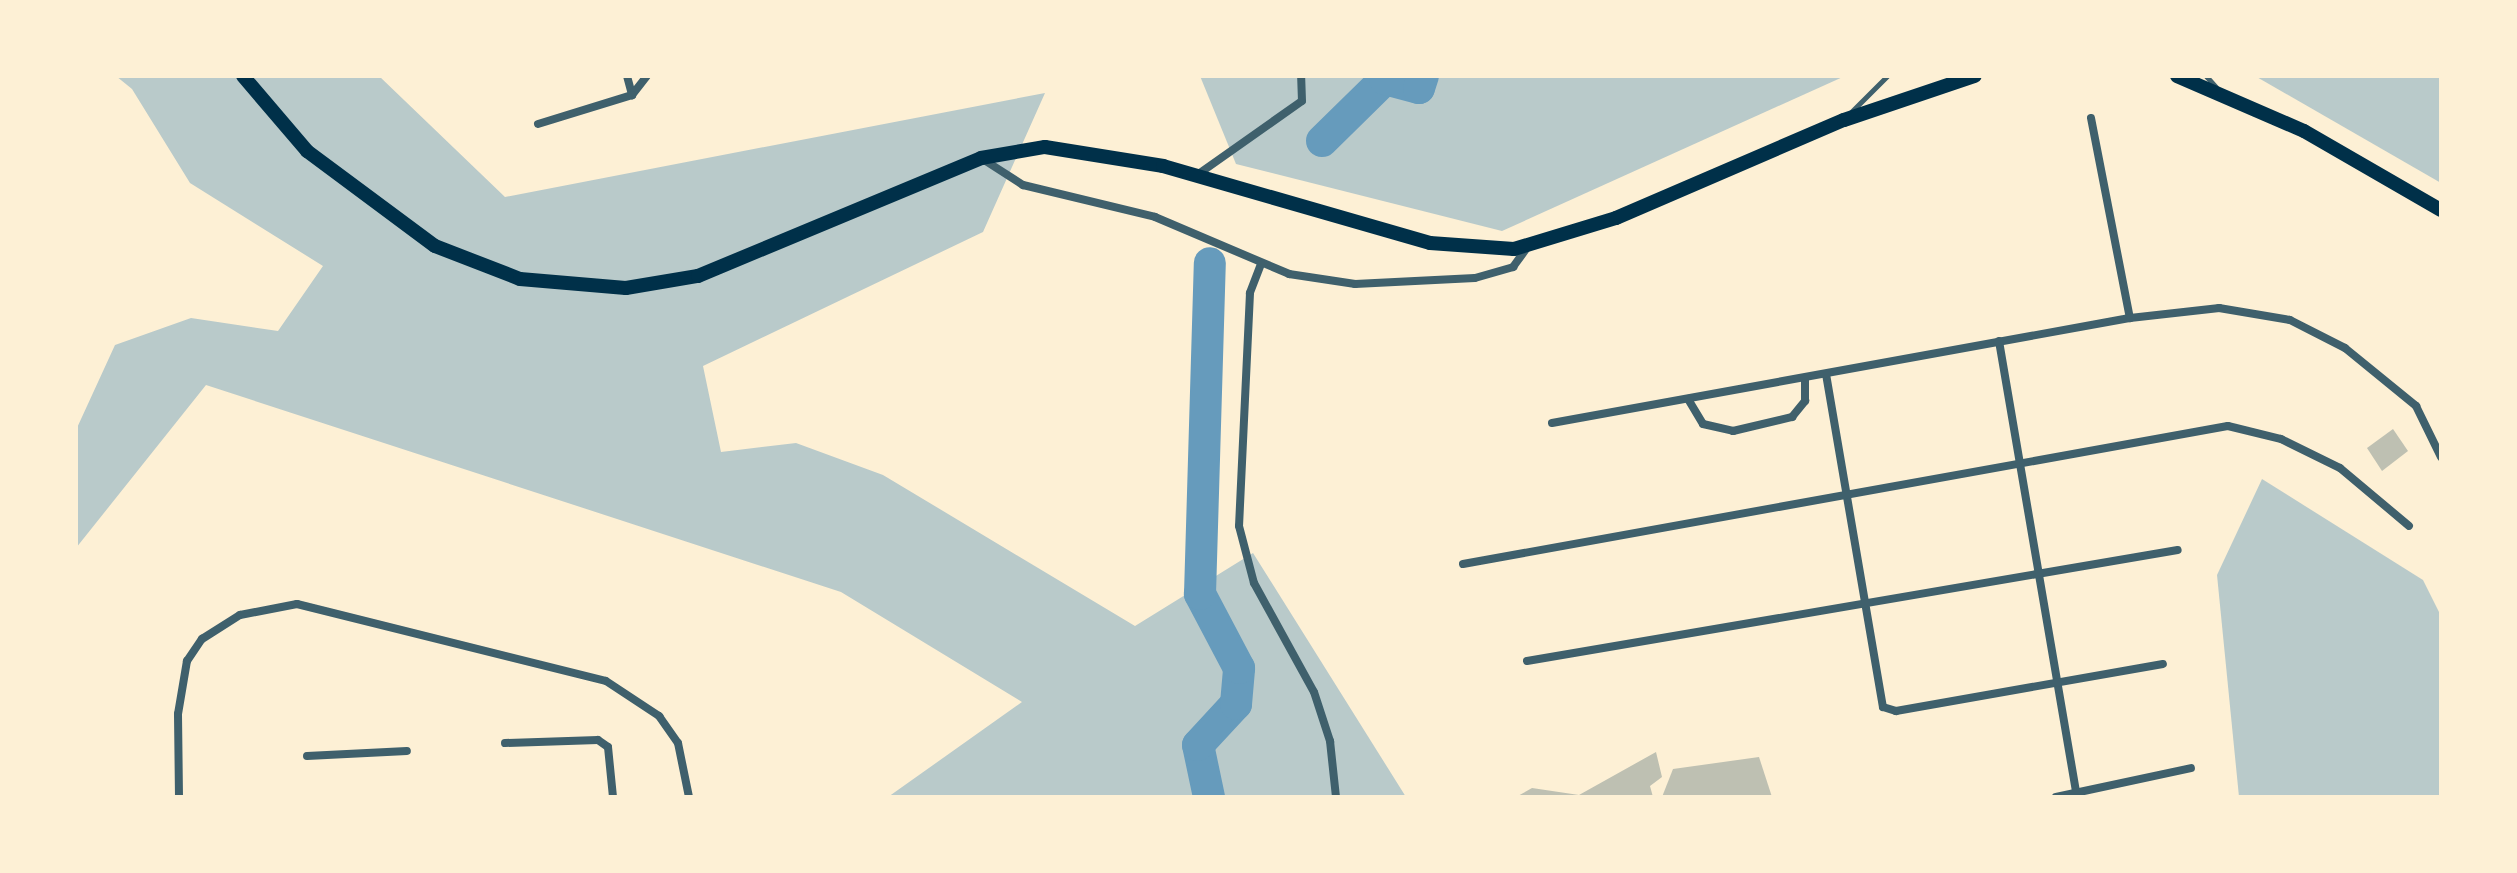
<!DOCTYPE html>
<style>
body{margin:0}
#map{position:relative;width:2517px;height:873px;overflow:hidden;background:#fdf0d5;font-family:"Noto Sans",sans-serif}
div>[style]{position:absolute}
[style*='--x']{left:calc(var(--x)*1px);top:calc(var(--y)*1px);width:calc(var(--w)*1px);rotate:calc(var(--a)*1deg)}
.green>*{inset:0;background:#b9caca}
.river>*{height:32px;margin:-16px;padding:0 16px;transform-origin:16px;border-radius:16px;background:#669bbc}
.building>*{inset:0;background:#bec0b2}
.service>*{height:5px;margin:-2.5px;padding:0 2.5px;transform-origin:2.5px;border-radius:2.5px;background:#3f606c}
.minor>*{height:8px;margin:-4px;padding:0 4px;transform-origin:4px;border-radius:4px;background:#3f606c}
.secondary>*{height:14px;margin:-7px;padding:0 7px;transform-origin:7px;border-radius:7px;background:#003049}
span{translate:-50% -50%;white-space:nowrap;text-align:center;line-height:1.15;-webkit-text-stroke:7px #fdf0d5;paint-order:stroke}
.frame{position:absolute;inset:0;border:78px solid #fdf0d5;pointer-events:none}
</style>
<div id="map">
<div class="green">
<div style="clip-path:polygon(116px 76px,379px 76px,505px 197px,1045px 93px,983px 232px,703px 366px,721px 452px,796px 443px,883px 475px,1135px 626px,1253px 553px,1406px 797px,888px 797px,1022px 702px,841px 592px,206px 385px,76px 548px,76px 430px,115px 345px,191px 318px,278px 331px,323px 266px,190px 183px,132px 89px)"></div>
<div style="clip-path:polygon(1200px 76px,1845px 76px,1502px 231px,1236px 164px)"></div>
<div style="clip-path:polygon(2255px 76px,2441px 76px,2441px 183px)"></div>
<div style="clip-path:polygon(2262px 479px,2423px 580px,2441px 616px,2441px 797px,2239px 797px,2217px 575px)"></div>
</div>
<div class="river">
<div style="--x:1322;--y:141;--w:88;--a:-44.5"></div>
<div style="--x:1385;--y:79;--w:35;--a:15"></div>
<div style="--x:1419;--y:88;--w:13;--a:-72"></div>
<div style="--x:1209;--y:797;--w:53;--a:-101.9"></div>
<div style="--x:1198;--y:745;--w:56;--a:-47.2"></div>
<div style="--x:1236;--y:704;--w:36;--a:-85"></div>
<div style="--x:1239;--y:668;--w:84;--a:-117.8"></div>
<div style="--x:1200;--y:594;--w:331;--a:-88.3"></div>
</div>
<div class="building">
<div style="clip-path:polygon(2393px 429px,2408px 451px,2382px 471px,2367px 448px)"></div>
<div style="clip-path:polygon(1656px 752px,1662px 777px,1650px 786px,1653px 797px,1516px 797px,1532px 788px,1579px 795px)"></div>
<div style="clip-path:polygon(1759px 757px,1772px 797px,1662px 797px,1673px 769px)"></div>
</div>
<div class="service">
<div style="--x:2206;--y:76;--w:15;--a:48"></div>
<div style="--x:1851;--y:112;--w:51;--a:-45"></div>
</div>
<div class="minor">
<div style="--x:627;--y:76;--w:20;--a:75"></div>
<div style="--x:632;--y:95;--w:24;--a:-52"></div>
<div style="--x:2091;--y:118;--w:204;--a:79"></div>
<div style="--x:538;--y:124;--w:98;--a:-17.1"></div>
<div style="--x:981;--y:158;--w:50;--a:32.7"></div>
<div style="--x:1023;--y:185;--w:136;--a:13.6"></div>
<div style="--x:1155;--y:217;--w:146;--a:23"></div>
<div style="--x:1289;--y:274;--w:67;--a:8.6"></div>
<div style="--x:1355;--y:284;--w:120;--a:-2.9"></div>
<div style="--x:1475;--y:278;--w:40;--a:-16"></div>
<div style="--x:1513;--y:267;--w:26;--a:-54"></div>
<div style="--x:1197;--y:175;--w:128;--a:-35.2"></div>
<div style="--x:1302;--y:101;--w:25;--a:-92"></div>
<div style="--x:1261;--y:264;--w:31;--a:111"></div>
<div style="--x:1250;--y:293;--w:233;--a:92.7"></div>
<div style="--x:1239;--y:526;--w:59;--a:75.3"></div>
<div style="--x:1254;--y:583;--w:124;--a:61.2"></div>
<div style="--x:1314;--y:692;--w:52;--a:71.9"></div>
<div style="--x:1330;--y:741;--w:56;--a:83.9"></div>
<div style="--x:1999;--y:341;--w:463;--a:80.3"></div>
<div style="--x:1826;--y:374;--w:338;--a:80.3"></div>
<div style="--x:1883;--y:707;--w:14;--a:17"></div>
<div style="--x:1896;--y:711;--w:271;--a:-10"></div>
<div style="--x:1688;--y:399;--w:29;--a:59"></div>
<div style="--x:1703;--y:424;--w:31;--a:13"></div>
<div style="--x:1733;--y:431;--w:61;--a:-13.3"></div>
<div style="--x:1792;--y:417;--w:21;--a:-51"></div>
<div style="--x:1805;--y:401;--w:23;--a:-90"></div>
<div style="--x:1552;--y:423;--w:587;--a:-10.3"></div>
<div style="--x:2130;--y:318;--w:90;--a:-6.4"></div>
<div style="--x:2219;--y:308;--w:72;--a:9.6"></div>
<div style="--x:2290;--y:320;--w:62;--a:27"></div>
<div style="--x:2345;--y:348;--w:92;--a:39.2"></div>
<div style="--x:2416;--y:406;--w:57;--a:63.9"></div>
<div style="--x:1463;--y:564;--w:777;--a:-10.23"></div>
<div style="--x:2228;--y:426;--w:55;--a:13.8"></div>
<div style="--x:2281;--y:439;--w:66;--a:26.2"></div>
<div style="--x:2340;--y:468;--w:90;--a:40"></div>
<div style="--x:1527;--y:661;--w:660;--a:-9.68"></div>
<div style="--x:505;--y:743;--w:93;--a:-1.8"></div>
<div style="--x:598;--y:740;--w:12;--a:35"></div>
<div style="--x:608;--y:747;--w:50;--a:84.3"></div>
<div style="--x:307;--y:756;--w:100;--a:-2.9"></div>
<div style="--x:179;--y:797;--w:83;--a:-90.7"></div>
<div style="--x:178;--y:714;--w:54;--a:-80.4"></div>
<div style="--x:187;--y:661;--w:27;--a:-56"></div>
<div style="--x:202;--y:639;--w:45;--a:-32.3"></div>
<div style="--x:240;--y:615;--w:58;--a:-10.9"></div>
<div style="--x:297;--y:604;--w:318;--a:14"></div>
<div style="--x:606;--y:681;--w:64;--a:33.4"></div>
<div style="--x:659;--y:716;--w:33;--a:55"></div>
<div style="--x:678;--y:743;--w:55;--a:78.5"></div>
<div style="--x:2056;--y:797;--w:138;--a:-12.1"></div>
</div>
<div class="secondary">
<div style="--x:243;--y:76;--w:99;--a:49.5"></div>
<div style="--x:307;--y:151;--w:159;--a:36.6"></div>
<div style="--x:435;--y:246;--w:91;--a:21.2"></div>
<div style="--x:520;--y:279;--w:106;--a:4.9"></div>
<div style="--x:626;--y:288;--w:73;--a:-9.5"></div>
<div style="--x:698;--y:276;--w:307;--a:-22.6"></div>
<div style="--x:981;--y:158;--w:65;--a:-9.8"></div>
<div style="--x:1045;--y:147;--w:120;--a:9.1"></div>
<div style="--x:1163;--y:166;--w:278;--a:16.1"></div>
<div style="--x:1430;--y:243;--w:84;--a:4.1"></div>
<div style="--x:1514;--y:249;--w:107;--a:-16.9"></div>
<div style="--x:1616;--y:218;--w:248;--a:-23.3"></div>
<div style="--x:1844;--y:120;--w:138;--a:-18.6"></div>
<div style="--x:2177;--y:76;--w:138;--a:23.4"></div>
<div style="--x:2304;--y:131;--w:158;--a:30"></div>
</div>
<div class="frame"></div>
</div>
